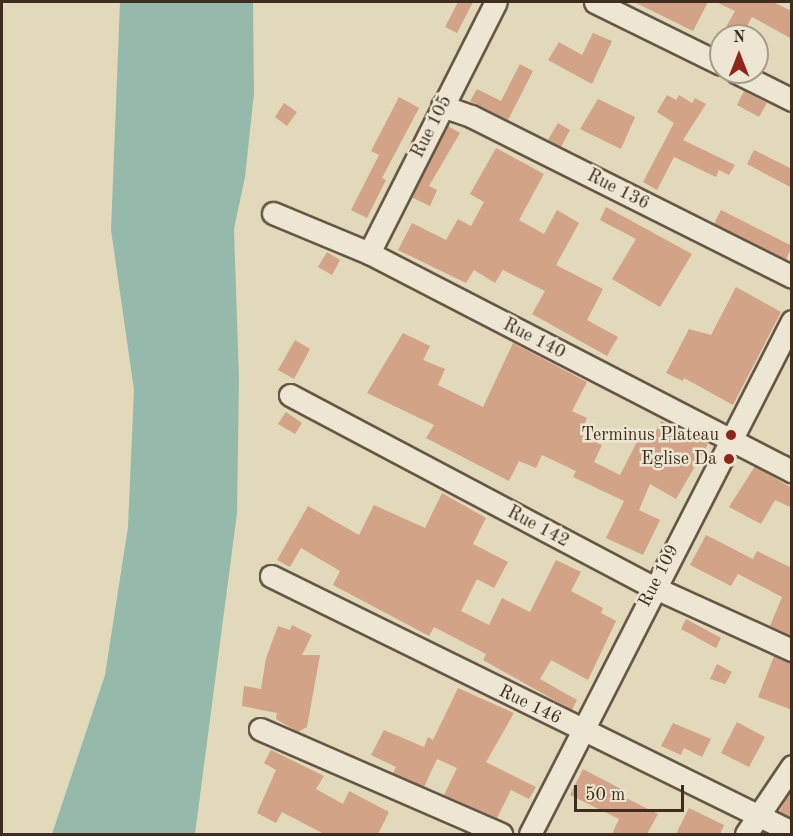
<!DOCTYPE html>
<style>
body{margin:0}
#map{position:relative;width:793px;height:836px;overflow:hidden;background:#e1d9ba;font-family:"Old Standard TT",serif}
div>[style]{position:absolute}
[style*='--x']{left:calc(var(--x)*1px);top:calc(var(--y)*1px);width:calc(var(--w)*1px);rotate:calc(var(--a)*1deg)}
.water>*{inset:0;background:#95baab}
.building>*{inset:0;background:#d2a387}
.roads{filter:drop-shadow(2px 0 #675746) drop-shadow(-2px 0 #675746) drop-shadow(0 2px #675746) drop-shadow(0 -2px #675746)}
.minor>*{height:21px;margin:-10.5px;padding:0 10.5px;transform-origin:10.5px;border-radius:10.5px;background:#ece6d2}
.dots>*{width:16px;height:16px;translate:-50% -50%;box-sizing:border-box;border:3px solid #ece6d2;border-radius:50%}
span{translate:-50% -50%;white-space:nowrap;text-align:center;line-height:1.15;-webkit-text-stroke:5px #ece6d2;paint-order:stroke}
.street-label{font-size:18px;color:#3e2c1f}
.poi-label{font-size:18px;color:#3e2c1f}
.right{translate:-100% -50%;text-align:right}
.frame{position:absolute;inset:0;border:3px solid #3e2c1f;pointer-events:none}
.north{position:absolute;left:709px;top:24px;width:60px;height:60px;box-sizing:border-box;background:#ece6d2;border:2px solid #a69c8a;border-radius:50%;rotate:0deg;font-size:16px;font-weight:700;line-height:24px;text-align:center;color:#3e2c1f}
.north::after{content:'';display:block;margin:auto;width:21px;height:27px;background:#8f2418;clip-path:polygon(50% 0,100% 100%,50% 72%,0 100%)}
.scale{position:absolute;left:574px;top:785px;width:110px;height:27px;box-sizing:border-box;border:3px solid #3e2c1f;border-top:0;padding-left:8px;font-size:18px;line-height:21px;white-space:nowrap;color:#3e2c1f;-webkit-text-stroke:4px #ece6d2;paint-order:stroke}
</style>
<div id="map">
<div class="water">
<div style="clip-path:polygon(120px 2px,253px 2px,254px 93px,245px 177px,234px 229px,239px 378px,237px 513px,195px 834px,52px 834px,105px 675px,128px 527px,134px 390px,111px 230px)"></div>
</div>
<div class="building">
<div style="clip-path:polygon(458px 2px,473px 2px,457px 33px,445px 27px)"></div>
<div style="clip-path:polygon(634px 2px,708px 2px,693px 31px)"></div>
<div style="clip-path:polygon(716px 2px,773px 2px,792px 11px,792px 39px,752px 17px,741px 36px,721px 36px,735px 11px)"></div>
<div style="clip-path:polygon(593px 33px,612px 41px,592px 84px,548px 60px,559px 42px,582px 55px)"></div>
<div style="clip-path:polygon(520px 64px,533px 71px,508px 120px,470px 101px,477px 89px,501px 101px)"></div>
<div style="clip-path:polygon(744px 91px,767px 103px,759px 117px,737px 105px)"></div>
<div style="clip-path:polygon(667px 95px,676px 100px,679px 95px,692px 103px,695px 98px,706px 104px,683px 140px,735px 165px,729px 175px,719px 170px,716px 177px,674px 157px,657px 190px,643px 182px,674px 123px,657px 112px)"></div>
<div style="clip-path:polygon(399px 97px,419px 108px,382px 178px,386px 180px,367px 218px,351px 210px,379px 155px,371px 151px)"></div>
<div style="clip-path:polygon(598px 99px,635px 117px,621px 149px,580px 129px)"></div>
<div style="clip-path:polygon(284px 103px,297px 112px,287px 126px,275px 117px)"></div>
<div style="clip-path:polygon(558px 123px,570px 130px,561px 147px,548px 140px)"></div>
<div style="clip-path:polygon(448px 126px,460px 133px,429px 186px,437px 190px,430px 206px,411px 197px)"></div>
<div style="clip-path:polygon(496px 148px,544px 174px,519px 220px,544px 234px,557px 210px,579px 223px,556px 265px,603px 289px,587px 320px,618px 337px,607px 356px,532px 314px,545px 291px,503px 270px,495px 283px,474px 270px,466px 283px,398px 250px,412px 223px,446px 240px,458px 219px,471px 226px,484px 202px,470px 194px)"></div>
<div style="clip-path:polygon(754px 150px,792px 169px,792px 188px,747px 164px)"></div>
<div style="clip-path:polygon(606px 207px,692px 254px,660px 307px,612px 279px,636px 239px,600px 220px)"></div>
<div style="clip-path:polygon(721px 210px,792px 246px,786px 260px,714px 224px)"></div>
<div style="clip-path:polygon(327px 252px,340px 260px,332px 275px,318px 267px)"></div>
<div style="clip-path:polygon(736px 287px,781px 312px,733px 405px,684px 378px,683px 381px,666px 373px,689px 329px,711px 335px)"></div>
<div style="clip-path:polygon(403px 333px,430px 346px,423px 360px,445px 369px,438px 385px,483px 407px,513px 343px,587px 382px,572px 411px,587px 418px,580px 435px,602px 445px,594px 462px,620px 475px,644px 428px,655px 433px,661px 421px,708px 444px,676px 499px,650px 484px,639px 510px,660px 520px,643px 555px,606px 538px,624px 501px,573px 477px,576px 471px,542px 455px,536px 468px,519px 461px,509px 481px,426px 438px,434px 425px,367px 393px)"></div>
<div style="clip-path:polygon(295px 340px,310px 349px,294px 379px,278px 370px)"></div>
<div style="clip-path:polygon(286px 412px,302px 423px,295px 434px,278px 424px)"></div>
<div style="clip-path:polygon(755px 466px,792px 488px,792px 508px,775px 500px,761px 524px,729px 507px)"></div>
<div style="clip-path:polygon(442px 493px,486px 518px,473px 544px,508px 562px,494px 588px,477px 579px,461px 611px,489px 625px,502px 598px,530px 612px,556px 560px,581px 572px,571px 591px,603px 608px,601px 613px,616px 621px,588px 680px,551px 660px,540px 679px,577px 700px,572px 710px,483px 660px,486px 654px,434px 627px,429px 636px,333px 585px,340px 571px,301px 548px,290px 567px,277px 560px,308px 506px,359px 535px,374px 505px,425px 528px)"></div>
<div style="clip-path:polygon(706px 535px,753px 559px,757px 551px,792px 568px,792px 636px,770px 626px,782px 597px,738px 574px,731px 586px,690px 565px)"></div>
<div style="clip-path:polygon(686px 619px,721px 638px,716px 648px,681px 629px)"></div>
<div style="clip-path:polygon(292px 625px,312px 635px,302px 655px,320px 655px,307px 727px,298px 732px,276px 719px,277px 713px,242px 706px,244px 686px,261px 689px,266px 658px,278px 626px,290px 630px)"></div>
<div style="clip-path:polygon(774px 656px,792px 662px,792px 710px,758px 697px)"></div>
<div style="clip-path:polygon(717px 664px,732px 672px,725px 684px,710px 679px)"></div>
<div style="clip-path:polygon(458px 688px,514px 713px,486px 762px,536px 787px,529px 799px,511px 790px,497px 818px,444px 795px,457px 768px,437px 759px,424px 787px,393px 773px,396px 767px,371px 755px,384px 730px,424px 747px,428px 737px,433px 740px)"></div>
<div style="clip-path:polygon(737px 722px,765px 737px,749px 767px,721px 753px)"></div>
<div style="clip-path:polygon(673px 723px,711px 739px,702px 757px,684px 748px,681px 755px,661px 746px)"></div>
<div style="clip-path:polygon(271px 750px,324px 776px,316px 789px,343px 804px,349px 791px,389px 812px,378px 834px,324px 834px,282px 812px,276px 823px,257px 813px,276px 770px,264px 763px)"></div>
<div style="clip-path:polygon(583px 769px,621px 789px,618px 794px,658px 814px,647px 834px,612px 834px,619px 819px,570px 795px)"></div>
<div style="clip-path:polygon(792px 789px,792px 818px,779px 812px)"></div>
<div style="clip-path:polygon(689px 808px,724px 825px,720px 834px,676px 834px)"></div>
</div>
<div class="roads">
<div class="minor">
<div style="--x:595;--y:2;--w:140;--a:26.2"></div>
<div style="--x:736;--y:72;--w:63;--a:26.6"></div>
<div style="--x:442;--y:106;--w:31;--a:19"></div>
<div style="--x:471;--y:116;--w:359;--a:26.6"></div>
<div style="--x:273;--y:213;--w:104;--a:22.6"></div>
<div style="--x:369;--y:253;--w:476;--a:27.3"></div>
<div style="--x:369;--y:253;--w:281;--a:-63.2"></div>
<div style="--x:290;--y:395;--w:411;--a:27.9"></div>
<div style="--x:653;--y:587;--w:153;--a:24.4"></div>
<div style="--x:271;--y:576;--w:580;--a:26.17"></div>
<div style="--x:260;--y:729;--w:263;--a:23.5"></div>
<div style="--x:530;--y:834;--w:576;--a:-62.95"></div>
<div style="--x:746;--y:834;--w:82;--a:-55.9"></div>
</div>
</div>
<div class="dots">
<div style="left:731px;top:435px;background:#8f2418"></div>
<div style="left:729px;top:459px;background:#8f2418"></div>
</div>
<div class="street-label">
<span style="left:432px;top:127px;rotate:-63deg">Rue 105</span>
<span style="left:618px;top:190px;rotate:27deg">Rue 136</span>
<span style="left:534px;top:339px;rotate:27deg">Rue 140</span>
<span style="left:538px;top:527px;rotate:28deg">Rue 142</span>
<span style="left:659px;top:576px;rotate:-63deg">Rue 109</span>
<span style="left:530px;top:705px;rotate:26deg">Rue 146</span>
</div>
<div class="poi-label">
<span class="right" style="left:719px;top:435px">Terminus Plateau</span>
<span class="right" style="left:717px;top:459px">Eglise Da</span>
</div>
<div class="frame"></div>
<div class="north">N</div>
<div class="scale">50 m</div>
</div>
